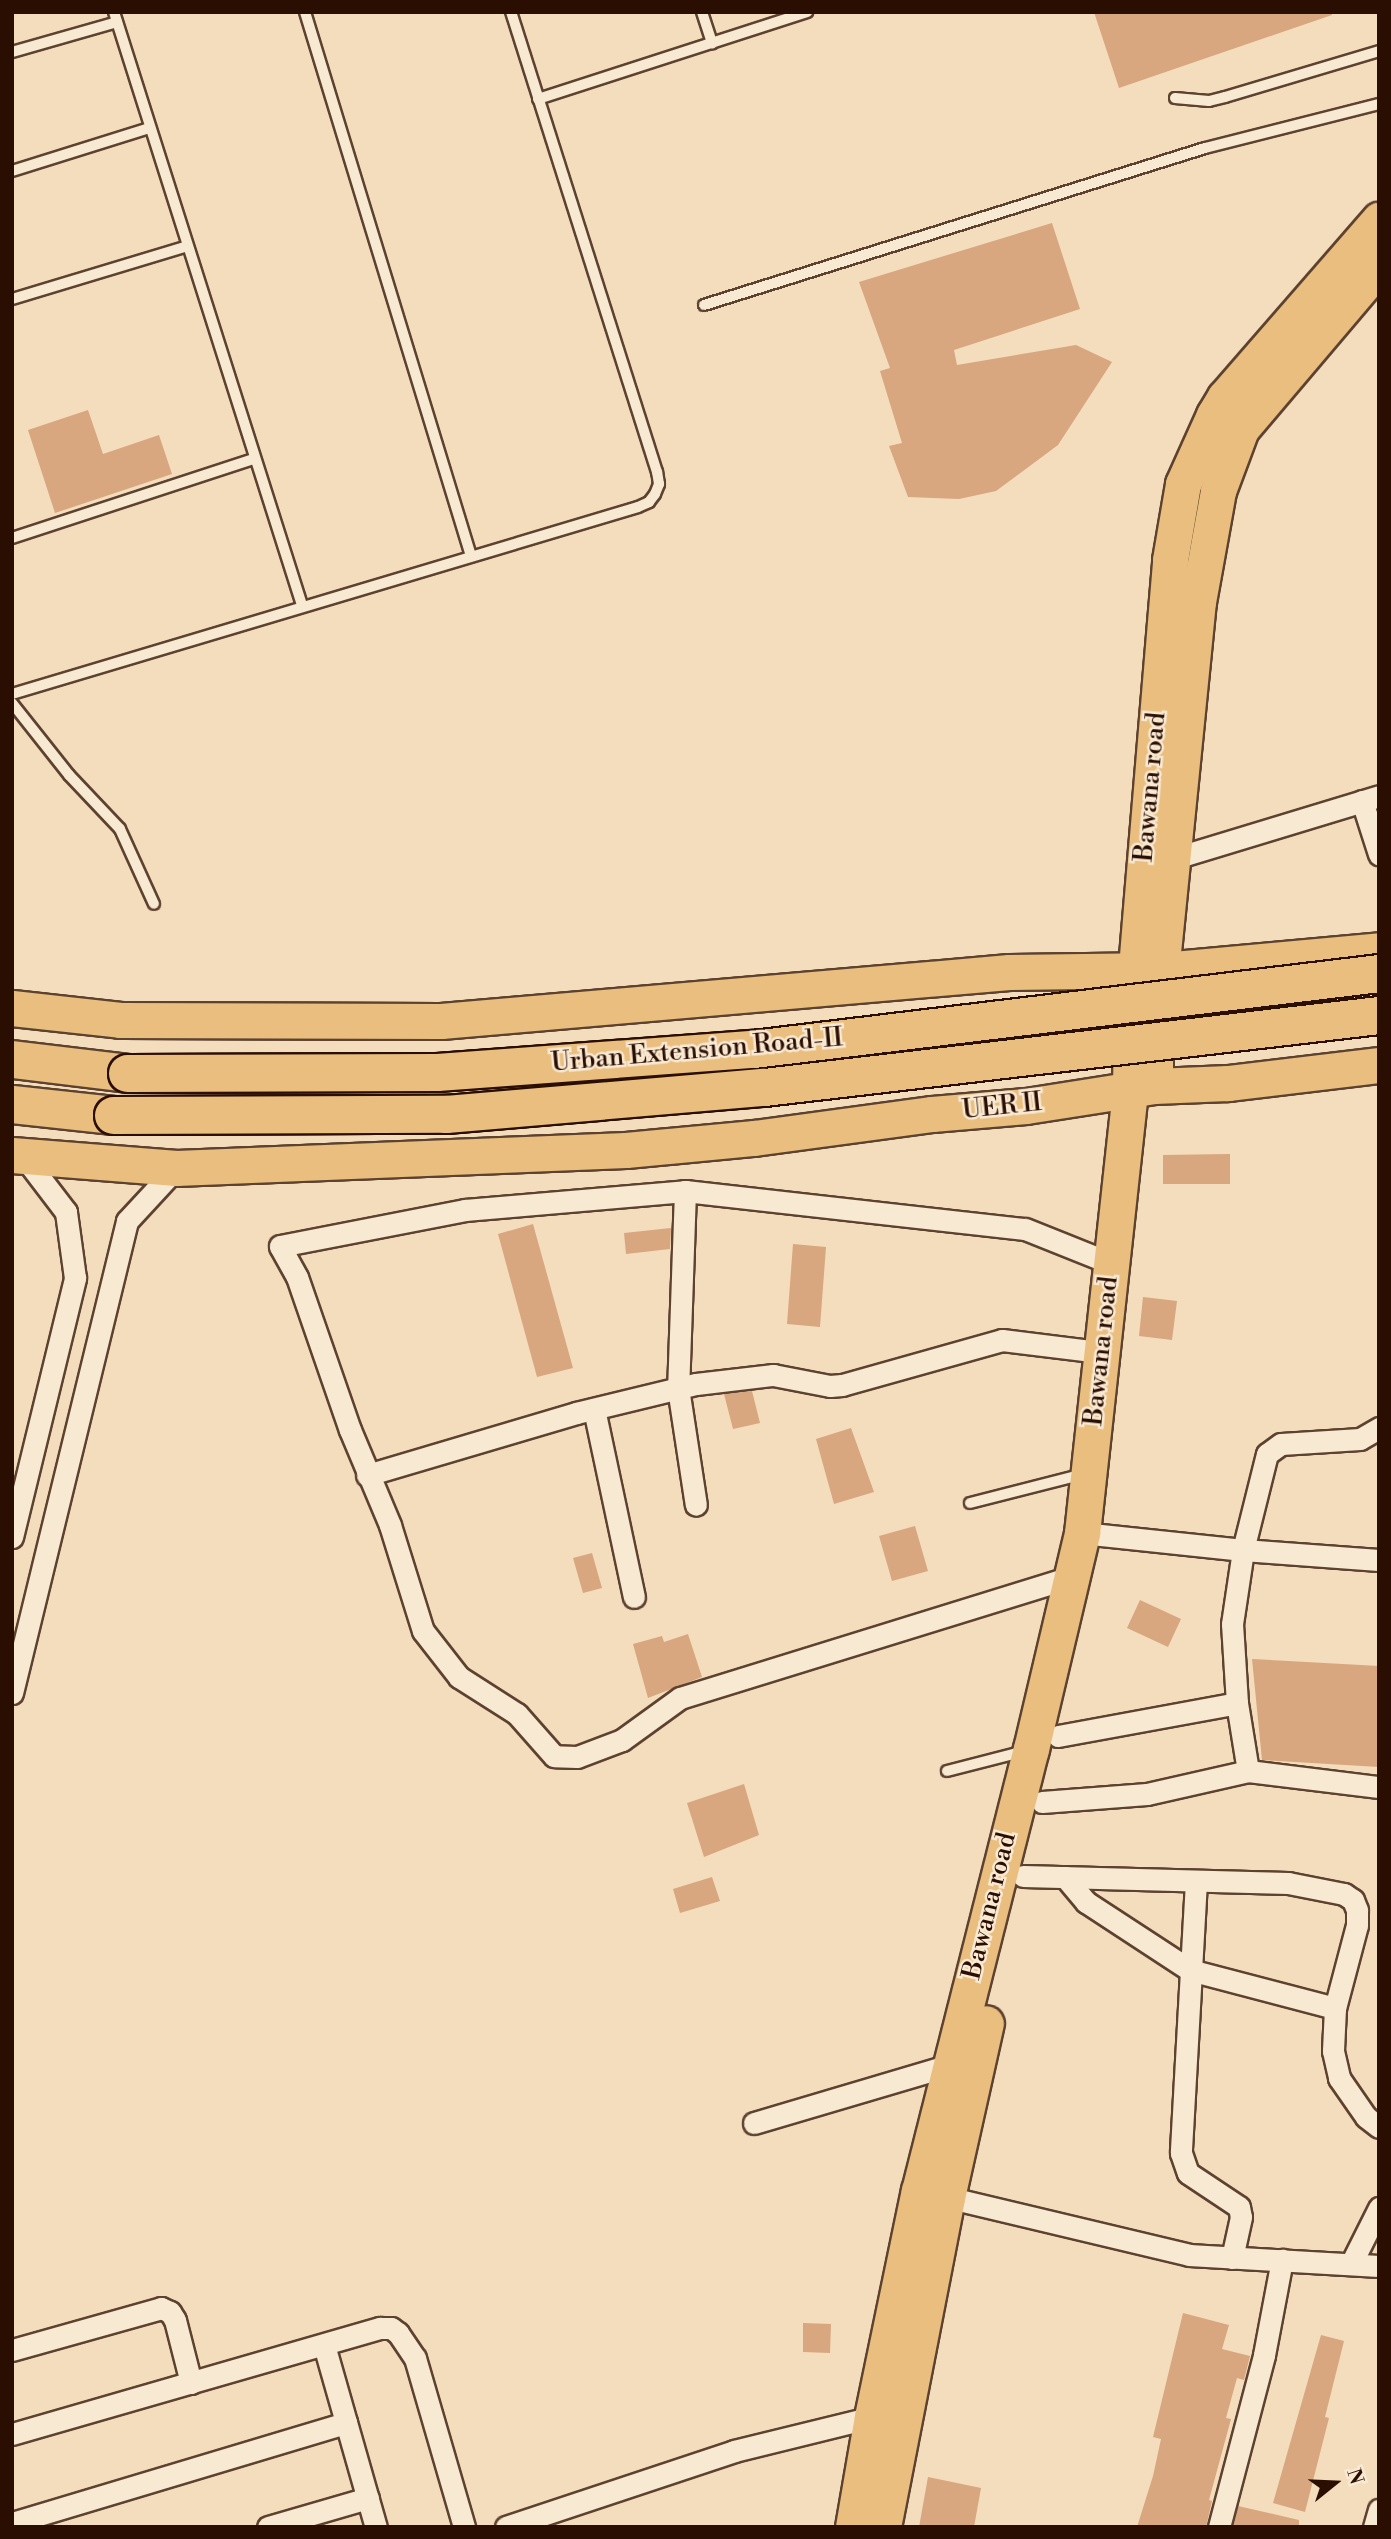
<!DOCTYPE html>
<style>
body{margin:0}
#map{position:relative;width:1391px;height:2539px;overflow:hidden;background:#f4ddbc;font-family:"Libre Bodoni",serif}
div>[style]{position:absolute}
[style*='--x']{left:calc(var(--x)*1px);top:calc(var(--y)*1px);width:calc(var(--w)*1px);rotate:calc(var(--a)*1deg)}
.building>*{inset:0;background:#d8a67f}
.roads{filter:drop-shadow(2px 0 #5d4230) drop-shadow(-2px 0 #5d4230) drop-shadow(0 2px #5d4230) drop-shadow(0 -2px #5d4230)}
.service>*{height:10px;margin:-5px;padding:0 5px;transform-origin:5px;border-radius:5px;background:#f8e9d3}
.minor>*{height:21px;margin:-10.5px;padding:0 10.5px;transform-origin:10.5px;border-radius:10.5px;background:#f8e9d3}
.primary>*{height:35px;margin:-17.5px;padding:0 17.5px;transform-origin:17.5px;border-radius:17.5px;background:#eabe7e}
.trunk>*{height:37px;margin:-18.5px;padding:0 18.5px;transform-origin:18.5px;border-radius:18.5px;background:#eabe7e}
.bridges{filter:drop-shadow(2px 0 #2b0e02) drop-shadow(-2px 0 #2b0e02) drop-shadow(0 2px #2b0e02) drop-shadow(0 -2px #2b0e02)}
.trunk-bridge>*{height:37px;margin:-18.5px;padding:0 18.5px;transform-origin:18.5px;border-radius:18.5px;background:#eabe7e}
span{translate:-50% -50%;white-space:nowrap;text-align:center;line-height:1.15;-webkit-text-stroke:5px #f8e9d3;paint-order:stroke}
.street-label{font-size:26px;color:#2b0e02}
.frame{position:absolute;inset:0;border:14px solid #2b0e02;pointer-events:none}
.north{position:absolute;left:1300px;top:2448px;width:70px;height:70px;-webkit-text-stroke:5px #f8e9d3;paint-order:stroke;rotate:72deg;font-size:19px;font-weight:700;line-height:28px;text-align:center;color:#2b0e02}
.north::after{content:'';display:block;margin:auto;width:24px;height:32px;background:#2b0e02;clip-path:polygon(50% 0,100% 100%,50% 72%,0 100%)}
</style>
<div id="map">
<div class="building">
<div style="clip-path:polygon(1094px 12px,1331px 12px,1332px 15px,1119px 88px)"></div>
<div style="clip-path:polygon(1052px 223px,1080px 309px,954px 350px,957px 365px,1076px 345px,1112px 362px,1058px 445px,996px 491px,959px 499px,908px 497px,889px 446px,902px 443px,880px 371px,890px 368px,859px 282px)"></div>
<div style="clip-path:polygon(88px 410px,103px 454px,159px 435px,172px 474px,55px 513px,28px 430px)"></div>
<div style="clip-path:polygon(1230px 1154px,1230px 1184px,1163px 1184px,1163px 1155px)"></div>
<div style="clip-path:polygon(533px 1224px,573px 1368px,537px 1377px,498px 1234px)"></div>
<div style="clip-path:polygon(671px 1228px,670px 1249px,626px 1254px,624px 1233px)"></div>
<div style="clip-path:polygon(793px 1244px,826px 1247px,820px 1327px,787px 1324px)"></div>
<div style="clip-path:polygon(1143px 1297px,1177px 1301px,1172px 1340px,1139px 1336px)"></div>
<div style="clip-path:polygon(752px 1391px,760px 1423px,733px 1429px,724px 1394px)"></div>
<div style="clip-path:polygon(851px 1428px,874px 1492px,834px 1504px,816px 1439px)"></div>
<div style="clip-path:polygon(915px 1526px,928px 1571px,892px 1581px,879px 1536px)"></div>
<div style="clip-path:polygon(592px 1553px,602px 1588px,583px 1593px,573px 1558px)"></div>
<div style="clip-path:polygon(1140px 1600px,1181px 1619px,1168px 1647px,1127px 1628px)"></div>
<div style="clip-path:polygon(688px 1634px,702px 1677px,648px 1698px,633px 1644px,662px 1636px,664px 1642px)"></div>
<div style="clip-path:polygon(1252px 1659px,1379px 1666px,1379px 1767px,1262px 1760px)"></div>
<div style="clip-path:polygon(744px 1784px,759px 1835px,704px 1857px,687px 1803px)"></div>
<div style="clip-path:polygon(712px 1877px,720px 1901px,680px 1913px,673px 1889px)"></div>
<div style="clip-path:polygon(1183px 2313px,1229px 2325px,1222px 2349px,1250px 2356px,1244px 2380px,1237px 2378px,1226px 2418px,1231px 2419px,1209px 2500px,1212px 2501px,1206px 2527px,1137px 2527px,1153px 2476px,1161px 2439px,1153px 2437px)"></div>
<div style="clip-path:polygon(803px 2323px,831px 2324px,830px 2353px,803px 2352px)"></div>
<div style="clip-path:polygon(1321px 2335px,1344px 2341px,1325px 2417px,1329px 2418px,1305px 2512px,1273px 2503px)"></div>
<div style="clip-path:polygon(928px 2477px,981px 2488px,974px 2527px,919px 2527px)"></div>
<div style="clip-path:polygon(1238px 2506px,1299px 2520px,1299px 2527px,1233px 2527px)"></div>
</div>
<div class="roads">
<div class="service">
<div style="--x:114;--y:12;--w:622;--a:72.41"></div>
<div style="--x:305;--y:12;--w:569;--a:73.03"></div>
<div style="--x:702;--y:12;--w:33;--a:72"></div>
<div style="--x:12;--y:52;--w:109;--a:-15.9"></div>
<div style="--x:1175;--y:98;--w:34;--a:5"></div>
<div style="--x:1209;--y:101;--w:16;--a:-14"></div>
<div style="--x:1225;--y:97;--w:161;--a:-16.6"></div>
<div style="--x:538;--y:99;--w:283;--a:-17.9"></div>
<div style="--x:12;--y:171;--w:144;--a:-17.4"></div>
<div style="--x:12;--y:299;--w:183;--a:-16.8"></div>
<div style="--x:704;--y:305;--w:525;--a:-17.4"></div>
<div style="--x:1205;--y:148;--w:179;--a:-14.2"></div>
<div style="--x:12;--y:538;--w:254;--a:-18.1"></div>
<div style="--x:12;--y:694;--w:653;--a:-16.63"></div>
<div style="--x:638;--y:507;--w:12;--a:-24"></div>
<div style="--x:649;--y:502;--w:10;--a:-53"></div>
<div style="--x:655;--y:494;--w:11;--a:-68"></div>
<div style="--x:659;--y:484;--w:12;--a:-99"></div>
<div style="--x:657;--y:472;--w:483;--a:-107.6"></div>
<div style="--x:12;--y:703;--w:92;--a:51.6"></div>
<div style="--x:69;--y:775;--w:74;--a:46.6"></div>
<div style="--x:120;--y:829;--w:82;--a:65.6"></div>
<div style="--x:970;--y:1503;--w:118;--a:-14.3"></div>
<div style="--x:947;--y:1771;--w:81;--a:-14.4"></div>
</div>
<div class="minor">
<div style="--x:1362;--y:801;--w:56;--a:72.2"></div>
<div style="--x:1172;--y:859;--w:216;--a:-16.9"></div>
<div style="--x:685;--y:1191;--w:197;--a:92"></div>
<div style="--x:678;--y:1388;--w:118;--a:81.3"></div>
<div style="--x:594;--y:1409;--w:192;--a:78"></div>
<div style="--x:367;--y:1475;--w:218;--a:-16.5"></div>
<div style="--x:576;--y:1413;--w:123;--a:-13.6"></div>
<div style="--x:696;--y:1384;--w:78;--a:-6.7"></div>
<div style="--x:773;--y:1375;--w:58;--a:10.9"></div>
<div style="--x:830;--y:1386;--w:12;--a:-5"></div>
<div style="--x:842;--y:1385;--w:166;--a:-15.7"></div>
<div style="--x:1002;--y:1340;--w:99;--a:7"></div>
<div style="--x:1082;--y:1533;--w:162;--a:6"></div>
<div style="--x:1243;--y:1550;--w:136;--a:4.2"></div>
<div style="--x:12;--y:1537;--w:267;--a:-76.3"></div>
<div style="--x:75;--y:1278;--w:67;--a:-97.8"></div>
<div style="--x:66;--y:1212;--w:69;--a:-127.4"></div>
<div style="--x:1071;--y:1577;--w:409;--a:162.8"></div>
<div style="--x:680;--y:1698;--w:72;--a:144.1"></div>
<div style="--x:622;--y:1740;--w:48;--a:159.3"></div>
<div style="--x:577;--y:1757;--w:23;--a:-178"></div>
<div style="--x:554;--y:1756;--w:56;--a:-131.4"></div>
<div style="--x:517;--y:1714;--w:69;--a:-147.5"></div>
<div style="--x:459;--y:1677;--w:58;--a:-128"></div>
<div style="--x:423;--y:1631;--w:111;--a:-107.3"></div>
<div style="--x:390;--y:1525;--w:103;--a:-112.8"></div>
<div style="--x:350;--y:1430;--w:162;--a:-109.1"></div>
<div style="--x:297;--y:1277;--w:35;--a:-119"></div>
<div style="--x:280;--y:1246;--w:188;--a:-11"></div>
<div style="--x:465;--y:1210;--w:221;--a:-4.9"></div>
<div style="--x:685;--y:1191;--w:342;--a:6.4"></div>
<div style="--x:1025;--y:1229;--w:92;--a:21.8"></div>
<div style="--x:12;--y:1693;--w:486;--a:-76.3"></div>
<div style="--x:127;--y:1221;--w:72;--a:-47.2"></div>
<div style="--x:1058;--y:1736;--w:182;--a:-10.4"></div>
<div style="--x:1248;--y:1771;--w:69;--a:-99.2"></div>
<div style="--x:1237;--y:1703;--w:79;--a:-93.6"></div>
<div style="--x:1232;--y:1624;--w:75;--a:-81.5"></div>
<div style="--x:1243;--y:1550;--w:99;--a:-76"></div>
<div style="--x:1267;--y:1454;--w:17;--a:-36"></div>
<div style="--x:1281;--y:1444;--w:79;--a:-3.6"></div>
<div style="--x:1360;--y:1439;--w:22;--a:-30"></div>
<div style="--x:1042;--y:1802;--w:105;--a:-4.4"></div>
<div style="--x:1147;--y:1794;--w:104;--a:-12.8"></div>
<div style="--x:1248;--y:1771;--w:132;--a:7"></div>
<div style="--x:1023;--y:1876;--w:265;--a:1.5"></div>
<div style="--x:1288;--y:1883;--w:57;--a:11.1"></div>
<div style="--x:1344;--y:1894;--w:11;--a:34"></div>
<div style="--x:1353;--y:1900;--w:11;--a:68"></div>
<div style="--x:1357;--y:1910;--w:15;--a:90"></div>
<div style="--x:1357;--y:1925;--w:86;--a:104.8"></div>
<div style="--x:1335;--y:2008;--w:43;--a:92.7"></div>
<div style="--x:1333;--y:2051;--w:28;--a:77"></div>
<div style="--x:1339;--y:2078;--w:47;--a:55.3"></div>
<div style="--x:1366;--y:2117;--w:16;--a:38"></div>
<div style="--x:1065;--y:1877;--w:33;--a:50"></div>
<div style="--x:1086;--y:1902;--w:124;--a:33.2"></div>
<div style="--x:1190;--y:1970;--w:150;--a:14.7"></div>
<div style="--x:1196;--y:1881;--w:272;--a:93.2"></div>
<div style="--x:1181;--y:2153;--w:21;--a:71"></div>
<div style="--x:1188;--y:2173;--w:61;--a:33.7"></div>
<div style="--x:1239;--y:2207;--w:10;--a:79"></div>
<div style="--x:1241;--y:2217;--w:42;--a:102.4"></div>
<div style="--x:754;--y:2123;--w:204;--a:-16.5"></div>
<div style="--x:938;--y:2195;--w:258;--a:13.4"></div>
<div style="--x:1189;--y:2255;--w:190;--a:3.3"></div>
<div style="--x:1351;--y:2264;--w:63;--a:-63.4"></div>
<div style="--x:324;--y:2345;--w:189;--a:74.1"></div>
<div style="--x:12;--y:2350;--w:155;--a:-15.7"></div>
<div style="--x:161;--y:2308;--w:10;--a:24"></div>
<div style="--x:170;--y:2312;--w:9;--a:58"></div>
<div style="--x:175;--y:2320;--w:65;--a:75.7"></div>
<div style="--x:12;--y:2434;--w:383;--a:-16.1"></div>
<div style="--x:380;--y:2328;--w:11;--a:0"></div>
<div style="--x:391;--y:2328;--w:9;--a:36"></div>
<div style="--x:398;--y:2333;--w:30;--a:56"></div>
<div style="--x:415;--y:2358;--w:176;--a:73.8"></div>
<div style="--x:12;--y:2523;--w:349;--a:-16.7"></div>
<div style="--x:268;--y:2527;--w:104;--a:-16.2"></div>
<div style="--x:506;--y:2527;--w:240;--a:-18.4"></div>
<div style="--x:734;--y:2451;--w:142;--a:-13.8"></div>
<div style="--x:1219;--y:2527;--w:178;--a:-75.3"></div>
<div style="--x:1264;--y:2355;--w:97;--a:-79.3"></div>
<div style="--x:1374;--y:2527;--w:18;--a:-74"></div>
</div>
<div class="primary">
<div style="--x:12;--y:1008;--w:109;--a:6.3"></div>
<div style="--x:120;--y:1020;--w:321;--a:0.2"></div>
<div style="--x:441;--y:1021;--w:570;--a:-4.93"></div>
<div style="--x:1009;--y:972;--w:152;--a:-0.8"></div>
<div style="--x:1161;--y:970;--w:219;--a:-5.2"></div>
<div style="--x:1155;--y:1070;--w:38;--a:-90"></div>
<div style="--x:1155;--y:1032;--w:432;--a:-84.3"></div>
<div style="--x:1198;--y:602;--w:113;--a:-79.8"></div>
<div style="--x:1218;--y:491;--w:66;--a:-69.6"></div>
<div style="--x:1241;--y:429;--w:214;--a:-49.7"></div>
<div style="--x:12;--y:1155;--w:165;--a:4.5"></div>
<div style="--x:176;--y:1168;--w:450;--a:-2.3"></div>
<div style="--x:626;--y:1150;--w:129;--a:-5.4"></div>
<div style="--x:754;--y:1138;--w:180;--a:-7.7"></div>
<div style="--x:932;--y:1114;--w:94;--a:-4.9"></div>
<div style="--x:1026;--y:1106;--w:130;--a:-8.9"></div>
<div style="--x:1154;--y:1086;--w:74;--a:-2.3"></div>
<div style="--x:1228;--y:1083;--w:152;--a:-6.8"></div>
<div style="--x:853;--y:2527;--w:112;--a:-80.2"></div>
<div style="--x:872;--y:2417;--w:231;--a:-78.3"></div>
<div style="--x:919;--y:2191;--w:456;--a:-75.8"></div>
<div style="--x:1031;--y:1749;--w:222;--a:-76.7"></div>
<div style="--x:1082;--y:1533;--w:446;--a:-83.8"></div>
<div style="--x:1130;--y:1090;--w:63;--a:-89.1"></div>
<div style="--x:1131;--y:1027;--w:469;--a:-85.2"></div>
<div style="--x:1170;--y:560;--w:77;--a:-80.3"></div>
<div style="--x:1183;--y:484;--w:76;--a:-65.8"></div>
<div style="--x:1214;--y:415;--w:21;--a:-59"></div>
<div style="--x:1225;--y:397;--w:235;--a:-49"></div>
<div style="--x:883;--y:2527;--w:336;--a:-79"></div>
<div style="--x:947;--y:2197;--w:178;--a:-77.4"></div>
</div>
<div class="trunk">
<div style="--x:12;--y:1059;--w:116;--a:6.9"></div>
<div style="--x:12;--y:1104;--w:102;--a:6.2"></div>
</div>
</div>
<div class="bridges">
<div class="trunk-bridge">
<div style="--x:127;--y:1073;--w:310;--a:-0.2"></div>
<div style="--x:437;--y:1072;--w:317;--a:-4.2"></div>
<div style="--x:753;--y:1049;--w:631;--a:-6.92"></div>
<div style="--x:113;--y:1115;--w:333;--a:-0.2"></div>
<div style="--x:446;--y:1114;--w:319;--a:-4.9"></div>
<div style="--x:764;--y:1087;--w:619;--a:-6.68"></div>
</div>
</div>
<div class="street-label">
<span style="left:1151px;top:787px;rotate:-85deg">Bawana road</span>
<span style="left:697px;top:1051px;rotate:-5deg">Urban Extension Road-II</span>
<span style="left:1002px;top:1107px;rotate:-6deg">UER II</span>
<span style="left:1102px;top:1351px;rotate:-84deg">Bawana road</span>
<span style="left:990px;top:1906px;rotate:-76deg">Bawana road</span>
</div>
<div class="frame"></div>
<div class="north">N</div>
</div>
